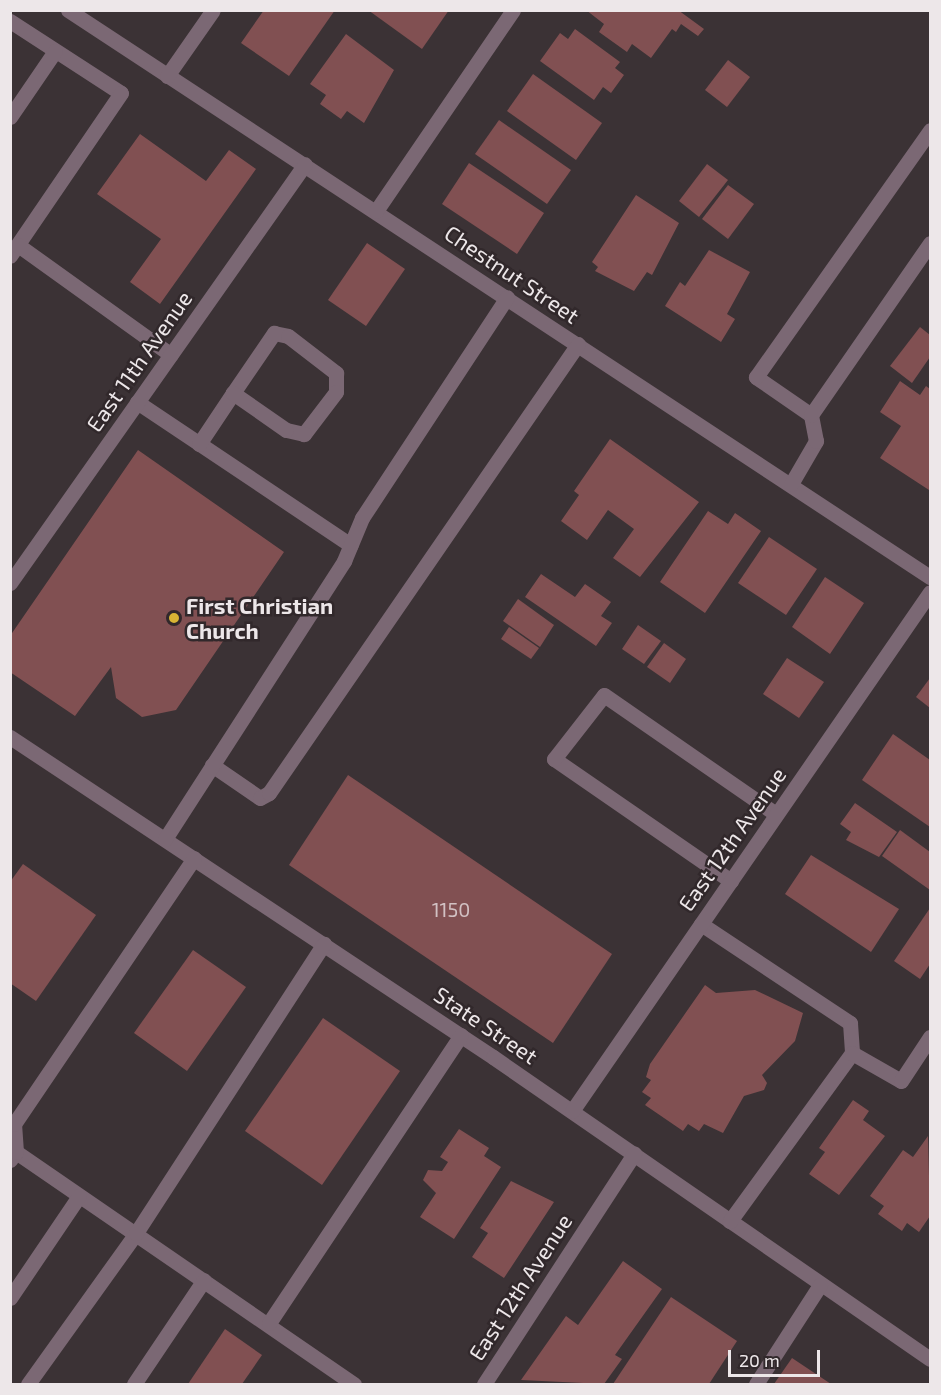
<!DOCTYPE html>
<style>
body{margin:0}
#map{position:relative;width:941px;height:1395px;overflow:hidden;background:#3b3235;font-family:"Exo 2",sans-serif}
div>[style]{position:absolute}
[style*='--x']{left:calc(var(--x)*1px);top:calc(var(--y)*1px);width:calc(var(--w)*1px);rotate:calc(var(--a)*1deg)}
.building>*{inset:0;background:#815052}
.minor>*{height:15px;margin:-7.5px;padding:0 7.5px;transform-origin:7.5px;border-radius:7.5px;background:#7b6874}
.dots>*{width:16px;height:16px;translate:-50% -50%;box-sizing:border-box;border:3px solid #31282b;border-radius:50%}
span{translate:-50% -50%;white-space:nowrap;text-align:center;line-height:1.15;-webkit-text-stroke:5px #31282b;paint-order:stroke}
.number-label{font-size:20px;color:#d2c1c3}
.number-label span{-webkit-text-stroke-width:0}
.street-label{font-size:22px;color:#ede7e9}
.poi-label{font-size:22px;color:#ede7e9;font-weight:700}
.left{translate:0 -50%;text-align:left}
.frame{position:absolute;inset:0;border:12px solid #ede7e9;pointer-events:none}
.scale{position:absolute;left:728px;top:1350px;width:92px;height:27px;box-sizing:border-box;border:3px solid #ede7e9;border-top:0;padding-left:8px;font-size:18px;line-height:21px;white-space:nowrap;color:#ede7e9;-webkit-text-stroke:4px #31282b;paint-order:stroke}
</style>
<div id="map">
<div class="building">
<div style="clip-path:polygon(264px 10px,335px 10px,289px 76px,241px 43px)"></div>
<div style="clip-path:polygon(368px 10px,449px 10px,422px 49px)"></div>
<div style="clip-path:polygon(586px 10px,678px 10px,704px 29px,698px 36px,681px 24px,676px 32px,672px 29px,651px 58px,632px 44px,627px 52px,599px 32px,604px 24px)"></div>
<div style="clip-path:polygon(575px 29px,620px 62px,615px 68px,624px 75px,611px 93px,603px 87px,594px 100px,540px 61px,560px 33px,568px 39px)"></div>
<div style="clip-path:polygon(346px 34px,394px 70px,364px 123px,347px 111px,341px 119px,320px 104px,326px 95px,310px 84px)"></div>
<div style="clip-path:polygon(728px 60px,750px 77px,727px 107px,705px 90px)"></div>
<div style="clip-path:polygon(533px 74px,602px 123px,576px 160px,507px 111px)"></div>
<div style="clip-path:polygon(499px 120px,571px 170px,547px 204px,475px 154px)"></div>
<div style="clip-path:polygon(140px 134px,206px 181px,229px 150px,256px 169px,160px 304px,130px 282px,161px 239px,97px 194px)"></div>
<div style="clip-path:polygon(469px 163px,544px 213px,517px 254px,442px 204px)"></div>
<div style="clip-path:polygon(707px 164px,728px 180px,699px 217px,679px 201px)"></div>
<div style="clip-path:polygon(728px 185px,754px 204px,728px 239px,702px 219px)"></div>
<div style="clip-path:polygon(636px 195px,679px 223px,652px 275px,647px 272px,634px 291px,595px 271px,598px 267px,592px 262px)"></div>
<div style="clip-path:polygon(367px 243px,405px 269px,366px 326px,328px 300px)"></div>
<div style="clip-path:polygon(709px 250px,750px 272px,727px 314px,735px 319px,721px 342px,665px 306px,680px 282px,685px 286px)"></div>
<div style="clip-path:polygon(920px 327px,930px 335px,930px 357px,912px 383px,890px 366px)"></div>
<div style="clip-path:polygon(900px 381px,920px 395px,926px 386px,930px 389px,929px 490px,880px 458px,901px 426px,880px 412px)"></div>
<div style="clip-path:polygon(610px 439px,699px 502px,640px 577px,613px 558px,634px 529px,608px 510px,587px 540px,561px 521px,579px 495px,574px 491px)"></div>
<div style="clip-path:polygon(138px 450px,284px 552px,176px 710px,142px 717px,116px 698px,111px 667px,75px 716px,10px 672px,10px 636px)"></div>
<div style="clip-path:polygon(708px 511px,728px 524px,735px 513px,761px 531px,705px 613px,660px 582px)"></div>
<div style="clip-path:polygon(769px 537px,817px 569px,786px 615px,738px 583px)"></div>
<div style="clip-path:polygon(541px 574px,575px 597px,585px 584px,611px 602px,601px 616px,612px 623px,596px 646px,525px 597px)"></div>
<div style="clip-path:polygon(825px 577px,864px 603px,830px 654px,792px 627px)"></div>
<div style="clip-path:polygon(518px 599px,554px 625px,540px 647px,503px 621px)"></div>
<div style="clip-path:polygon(638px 625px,661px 641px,644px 664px,622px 649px)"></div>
<div style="clip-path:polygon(509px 627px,539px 648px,531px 659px,501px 639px)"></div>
<div style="clip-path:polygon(664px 643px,686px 659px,670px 683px,647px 667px)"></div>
<div style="clip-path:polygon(787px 658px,824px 682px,799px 718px,763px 694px)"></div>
<div style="clip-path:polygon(930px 678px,930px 708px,916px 697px)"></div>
<div style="clip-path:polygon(893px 734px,930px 760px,930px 827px,862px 780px)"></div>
<div style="clip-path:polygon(348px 775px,612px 954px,553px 1043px,289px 865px)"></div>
<div style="clip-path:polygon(855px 803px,897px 832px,879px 857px,846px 840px,851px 832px,840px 824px)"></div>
<div style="clip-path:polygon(900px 830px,930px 852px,930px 890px,882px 856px)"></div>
<div style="clip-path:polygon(811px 855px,899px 909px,871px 952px,785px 894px)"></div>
<div style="clip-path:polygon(23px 864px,96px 915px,36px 1001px,10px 983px,10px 882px)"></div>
<div style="clip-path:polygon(930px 908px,930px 964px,920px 979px,894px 961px)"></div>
<div style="clip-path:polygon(193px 950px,246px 987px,187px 1071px,134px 1033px)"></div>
<div style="clip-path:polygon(705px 985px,716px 993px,755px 990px,803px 1013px,795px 1041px,762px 1075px,767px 1083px,764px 1090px,744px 1096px,723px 1133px,704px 1124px,699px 1131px,688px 1124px,683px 1131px,645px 1105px,651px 1098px,642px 1092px,651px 1080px,646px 1077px,650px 1064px)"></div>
<div style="clip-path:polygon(323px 1018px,400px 1071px,322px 1185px,245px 1131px)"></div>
<div style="clip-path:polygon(853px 1100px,869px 1111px,863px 1120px,885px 1136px,839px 1195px,809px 1174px,825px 1152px,819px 1148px)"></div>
<div style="clip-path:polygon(459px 1129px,489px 1148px,484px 1156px,501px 1167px,454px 1239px,420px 1217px,436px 1193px,423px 1180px,428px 1170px,442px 1171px,448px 1162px,440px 1157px)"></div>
<div style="clip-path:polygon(928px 1136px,930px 1216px,919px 1232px,907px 1223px,902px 1231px,878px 1214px,884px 1206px,870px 1196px,903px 1150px,913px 1157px)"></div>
<div style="clip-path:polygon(511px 1181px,554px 1202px,504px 1278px,472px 1257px,488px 1233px,480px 1228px)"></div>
<div style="clip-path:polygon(623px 1261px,662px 1289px,615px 1355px,622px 1359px,604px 1384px,521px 1380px,566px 1316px,578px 1325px)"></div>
<div style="clip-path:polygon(671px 1297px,737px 1341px,709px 1384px,613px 1384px)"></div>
<div style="clip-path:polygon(225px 1329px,262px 1355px,242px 1384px,188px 1384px)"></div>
<div style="clip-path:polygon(792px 1358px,831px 1384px,774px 1384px)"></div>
</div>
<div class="minor">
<div style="--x:68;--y:10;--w:1032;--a:33.34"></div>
<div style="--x:10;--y:21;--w:132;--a:33"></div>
<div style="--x:121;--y:93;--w:197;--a:124.3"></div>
<div style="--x:167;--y:76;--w:80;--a:-55.1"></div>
<div style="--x:10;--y:117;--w:80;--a:-55.7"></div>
<div style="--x:376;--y:211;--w:243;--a:-55.7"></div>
<div style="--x:18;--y:245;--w:188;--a:35.7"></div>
<div style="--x:137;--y:402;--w:257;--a:33.8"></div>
<div style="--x:811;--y:415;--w:67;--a:-145.4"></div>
<div style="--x:756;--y:377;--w:302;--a:-54.8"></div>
<div style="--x:199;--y:444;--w:61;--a:-56.3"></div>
<div style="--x:233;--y:393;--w:73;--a:-55.7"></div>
<div style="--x:274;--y:333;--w:14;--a:12"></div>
<div style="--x:288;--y:336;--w:61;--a:37.6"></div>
<div style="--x:336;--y:373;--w:19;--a:90"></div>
<div style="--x:336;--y:392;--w:53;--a:127.3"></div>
<div style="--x:304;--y:434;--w:18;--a:-167"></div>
<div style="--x:286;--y:430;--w:65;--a:-145.1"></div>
<div style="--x:791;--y:484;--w:50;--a:-59.8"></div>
<div style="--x:816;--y:441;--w:26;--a:-101"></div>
<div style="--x:811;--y:415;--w:209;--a:-55.3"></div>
<div style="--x:10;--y:583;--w:512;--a:-54.85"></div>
<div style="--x:10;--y:737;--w:579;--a:33.53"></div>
<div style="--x:493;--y:1057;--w:531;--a:34.65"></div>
<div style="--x:212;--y:765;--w:58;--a:34.5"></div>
<div style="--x:260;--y:798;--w:10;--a:-29"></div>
<div style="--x:269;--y:793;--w:545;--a:-55.46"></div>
<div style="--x:165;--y:839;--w:331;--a:-57.2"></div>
<div style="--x:344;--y:561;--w:47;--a:-67.3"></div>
<div style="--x:362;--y:518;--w:264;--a:-56.7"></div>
<div style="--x:731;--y:881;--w:215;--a:-145.4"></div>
<div style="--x:554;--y:759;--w:81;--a:-52"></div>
<div style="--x:604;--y:695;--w:209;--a:34.7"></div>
<div style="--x:701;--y:924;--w:179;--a:33.6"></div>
<div style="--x:850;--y:1023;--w:30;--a:86"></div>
<div style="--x:852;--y:1053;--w:208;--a:126"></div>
<div style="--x:852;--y:1053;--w:56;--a:29.7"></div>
<div style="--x:901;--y:1081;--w:53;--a:-56.6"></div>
<div style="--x:572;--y:1111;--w:630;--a:-55.4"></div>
<div style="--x:16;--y:1152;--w:410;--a:34.5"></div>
<div style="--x:10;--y:1160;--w:10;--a:-53"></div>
<div style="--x:16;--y:1152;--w:28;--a:-94"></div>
<div style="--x:14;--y:1124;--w:321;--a:-55.9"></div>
<div style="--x:10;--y:1298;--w:123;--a:-55.9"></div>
<div style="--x:269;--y:1323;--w:346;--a:-56.3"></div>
<div style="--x:28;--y:1384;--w:186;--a:-54.4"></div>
<div style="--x:136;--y:1233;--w:345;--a:-57"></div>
<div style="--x:134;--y:1384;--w:125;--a:-56.1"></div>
<div style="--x:484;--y:1384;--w:275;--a:-56.9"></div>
<div style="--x:756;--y:1384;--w:118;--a:-57.1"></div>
</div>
<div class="dots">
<div style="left:174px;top:618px;background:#d8b434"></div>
</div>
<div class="number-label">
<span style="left:451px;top:909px">1150</span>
</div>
<div class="street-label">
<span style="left:512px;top:274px;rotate:34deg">Chestnut Street</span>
<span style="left:139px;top:361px;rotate:-55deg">East 11th Avenue</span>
<span style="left:732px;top:839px;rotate:-55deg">East 12th Avenue</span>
<span style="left:486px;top:1025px;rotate:34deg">State Street</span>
<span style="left:520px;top:1287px;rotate:-57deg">East 12th Avenue</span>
</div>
<div class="poi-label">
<span class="left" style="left:186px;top:618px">First Christian<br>Church</span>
</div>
<div class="frame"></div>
<div class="scale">20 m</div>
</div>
